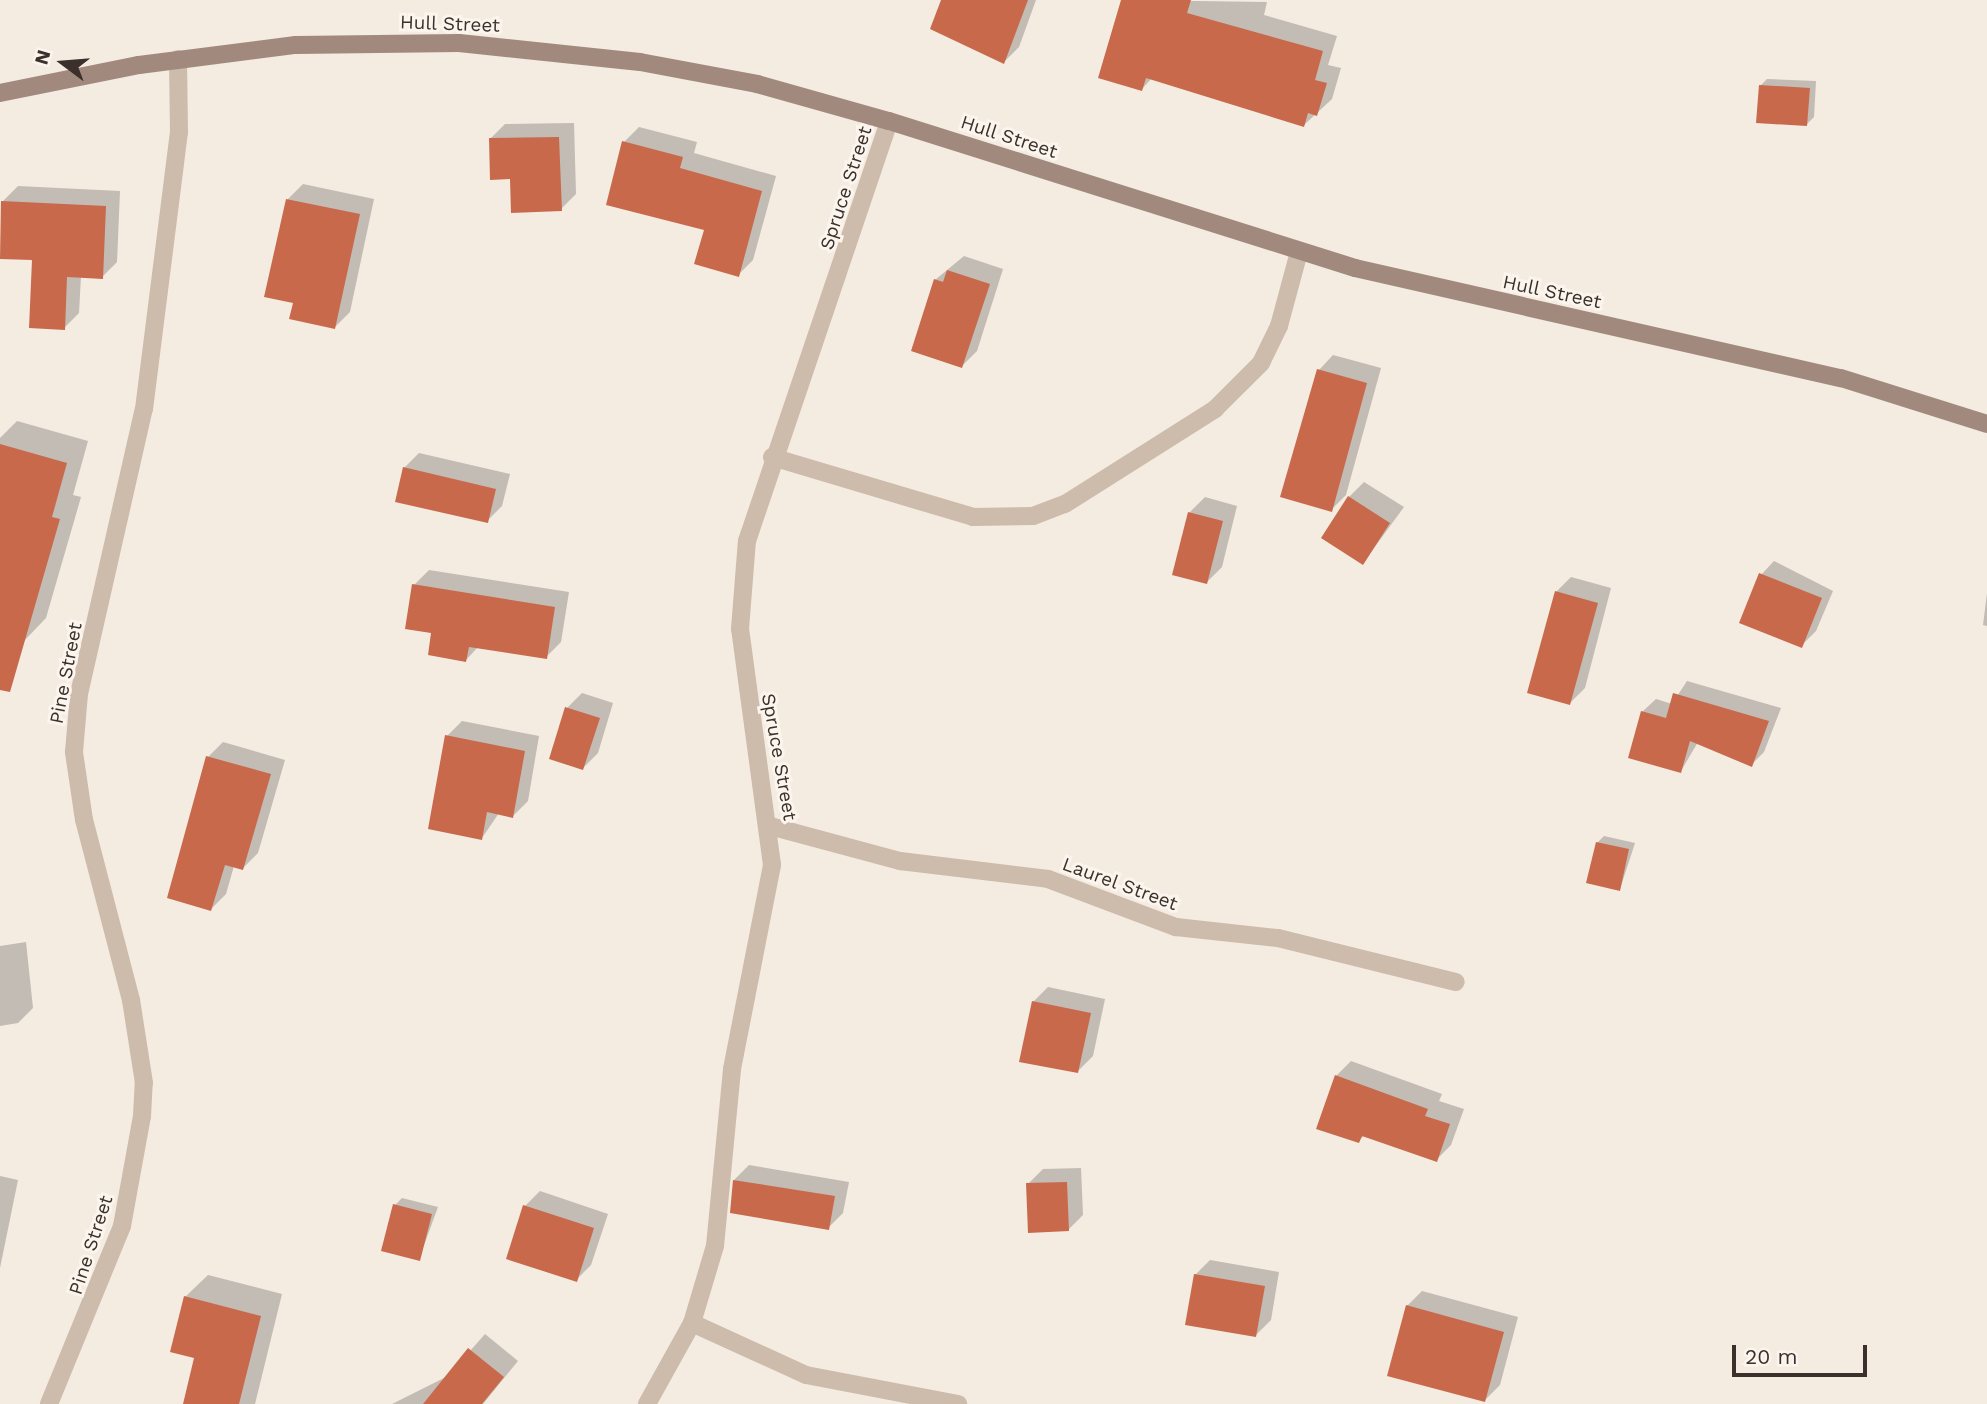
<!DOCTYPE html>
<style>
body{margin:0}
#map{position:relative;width:1987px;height:1404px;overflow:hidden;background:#f4ebe1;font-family:"Work Sans",sans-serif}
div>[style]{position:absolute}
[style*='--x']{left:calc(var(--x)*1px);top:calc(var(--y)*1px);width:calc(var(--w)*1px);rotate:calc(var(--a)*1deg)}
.shadow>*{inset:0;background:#0003}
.building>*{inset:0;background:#c8694b}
.lane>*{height:18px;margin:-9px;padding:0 9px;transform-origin:9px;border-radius:9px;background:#cdbbac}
.street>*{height:18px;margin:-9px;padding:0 9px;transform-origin:9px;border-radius:9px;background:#cdbbac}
.secondary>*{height:18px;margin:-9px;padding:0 9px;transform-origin:9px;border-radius:9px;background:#a18a7d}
span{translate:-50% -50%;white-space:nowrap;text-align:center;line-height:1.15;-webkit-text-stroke:6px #fbf5ee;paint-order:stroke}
.street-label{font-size:19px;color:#3b302b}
.north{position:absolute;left:28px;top:28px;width:70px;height:70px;-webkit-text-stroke:5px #fbf5ee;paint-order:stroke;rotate:286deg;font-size:19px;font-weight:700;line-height:28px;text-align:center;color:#3b302b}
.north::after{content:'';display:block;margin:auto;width:24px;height:32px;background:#3b302b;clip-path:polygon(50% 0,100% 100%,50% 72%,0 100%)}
.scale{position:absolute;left:1732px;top:1345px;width:135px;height:32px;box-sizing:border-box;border:4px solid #3b302b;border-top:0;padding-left:9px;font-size:21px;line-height:24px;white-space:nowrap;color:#3b302b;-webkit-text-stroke:5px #fbf5ee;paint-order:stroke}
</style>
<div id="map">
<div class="shadow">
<div style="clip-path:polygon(943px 0,1036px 0,1019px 47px,1004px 62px)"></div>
<div style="clip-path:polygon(1123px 0,1267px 2px,1264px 15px,1337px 36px,1328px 65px,1341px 68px,1332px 99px,1304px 125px,1152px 78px,1142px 89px)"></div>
<div style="clip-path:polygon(1767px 79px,1816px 81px,1814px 117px,1807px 124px,1760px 86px)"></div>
<div style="clip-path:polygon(574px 123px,576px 194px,561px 209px,512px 177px,490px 139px,505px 124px)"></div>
<div style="clip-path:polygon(639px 127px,697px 142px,694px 153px,776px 176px,753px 260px,738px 275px,707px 228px,624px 142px)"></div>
<div style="clip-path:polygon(303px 184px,374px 199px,350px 312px,335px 327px,295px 302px,288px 199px)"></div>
<div style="clip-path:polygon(18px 186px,120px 191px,117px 262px,102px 277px,81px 276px,79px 313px,64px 328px,3px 201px)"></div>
<div style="clip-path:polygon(964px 256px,1003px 269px,977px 351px,962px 366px,935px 280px)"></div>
<div style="clip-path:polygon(1333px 355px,1381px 368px,1346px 495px,1331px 510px,1319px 370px)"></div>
<div style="clip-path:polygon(17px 421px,88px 441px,73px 495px,81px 497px,46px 618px,24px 641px,0 634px,0 438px)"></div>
<div style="clip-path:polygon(419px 453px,510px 474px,502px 506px,487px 521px,404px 468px)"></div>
<div style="clip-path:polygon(1364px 482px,1404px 507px,1363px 563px,1349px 497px)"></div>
<div style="clip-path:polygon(1205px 497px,1237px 506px,1222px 567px,1207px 582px,1174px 574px,1190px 512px)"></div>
<div style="clip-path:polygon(1774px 561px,1833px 591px,1816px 631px,1801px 646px,1760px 576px)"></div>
<div style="clip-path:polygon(429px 570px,569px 592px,561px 642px,546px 657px,478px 647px,466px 660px,433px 631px,414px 585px)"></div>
<div style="clip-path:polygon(1571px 577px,1611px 588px,1585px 688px,1570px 703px,1556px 592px)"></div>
<div style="clip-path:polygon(1987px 593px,1987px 626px,1983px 625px)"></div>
<div style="clip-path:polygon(1687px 681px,1781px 708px,1764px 752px,1751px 765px,1698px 742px,1681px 771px,1642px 712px,1656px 699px,1672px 704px)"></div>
<div style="clip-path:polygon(582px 693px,613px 703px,598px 753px,583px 768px,567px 708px)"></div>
<div style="clip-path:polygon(462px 721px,539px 736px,528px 801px,513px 816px,499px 813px,482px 838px,447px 736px)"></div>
<div style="clip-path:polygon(223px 742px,285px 760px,258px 853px,243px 868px,234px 866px,226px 894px,211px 909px,208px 757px)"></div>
<div style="clip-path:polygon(1604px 836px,1635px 843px,1620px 889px,1597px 843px)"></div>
<div style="clip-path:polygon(26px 942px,33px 1008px,18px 1023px,0 1026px,0 946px)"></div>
<div style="clip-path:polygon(1048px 987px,1105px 999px,1093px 1056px,1078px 1071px,1033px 1002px)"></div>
<div style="clip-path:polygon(1351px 1061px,1442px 1094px,1439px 1101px,1464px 1109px,1451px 1145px,1436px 1160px,1365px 1135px,1358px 1141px,1336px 1076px)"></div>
<div style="clip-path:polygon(749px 1165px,849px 1182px,843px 1213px,828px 1228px,734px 1180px)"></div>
<div style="clip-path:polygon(1081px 1168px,1083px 1215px,1068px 1230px,1028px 1184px,1043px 1169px)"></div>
<div style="clip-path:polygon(0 1176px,18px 1180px,0 1268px)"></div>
<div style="clip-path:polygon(540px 1191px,608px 1214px,591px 1265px,576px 1280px,525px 1206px)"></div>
<div style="clip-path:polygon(402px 1198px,438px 1207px,419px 1259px,395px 1205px)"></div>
<div style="clip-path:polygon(1210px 1260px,1279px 1272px,1271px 1320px,1256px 1335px,1195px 1275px)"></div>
<div style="clip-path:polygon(208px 1275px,282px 1294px,255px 1404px,185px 1404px,197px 1357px,185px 1297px)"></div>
<div style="clip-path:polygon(1422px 1291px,1518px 1317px,1500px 1385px,1485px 1400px,1407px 1306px)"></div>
<div style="clip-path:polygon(485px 1334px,518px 1361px,483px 1404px,392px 1404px,448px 1376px)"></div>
</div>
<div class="building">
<div style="clip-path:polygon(941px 0,1028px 0,1004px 64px,930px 29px)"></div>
<div style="clip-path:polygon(1121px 0,1191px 0,1187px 13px,1323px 51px,1315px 80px,1327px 83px,1317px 116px,1308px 113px,1304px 127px,1146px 78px,1142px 91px,1098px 78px)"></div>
<div style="clip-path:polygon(1759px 85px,1810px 88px,1807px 126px,1756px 123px)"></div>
<div style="clip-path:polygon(559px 137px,562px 211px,511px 213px,510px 179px,490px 180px,489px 138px)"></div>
<div style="clip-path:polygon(622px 141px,683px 157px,680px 168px,762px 191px,739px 277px,694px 264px,704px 230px,606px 205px)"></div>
<div style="clip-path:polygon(286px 199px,360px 214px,335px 329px,289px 319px,293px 303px,264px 297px)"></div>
<div style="clip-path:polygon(1px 201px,106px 206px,103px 279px,67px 277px,65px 330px,29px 328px,32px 260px,0 259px)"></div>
<div style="clip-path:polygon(947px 270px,990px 284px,962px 368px,911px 351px,934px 279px,943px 282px)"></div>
<div style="clip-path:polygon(1317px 369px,1367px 383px,1332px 512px,1280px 497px)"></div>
<div style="clip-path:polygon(0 444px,67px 463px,52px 517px,60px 519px,10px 692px,0 690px)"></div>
<div style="clip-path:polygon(403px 467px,496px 489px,488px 523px,395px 502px)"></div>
<div style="clip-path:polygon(1348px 496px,1390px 523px,1363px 565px,1321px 538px)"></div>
<div style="clip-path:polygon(1188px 512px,1223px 521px,1207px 584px,1172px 575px)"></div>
<div style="clip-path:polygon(1759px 573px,1822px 598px,1802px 648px,1739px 623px)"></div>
<div style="clip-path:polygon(412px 584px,555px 607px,547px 659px,469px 647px,466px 662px,428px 655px,431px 633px,405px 629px)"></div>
<div style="clip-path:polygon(1555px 591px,1598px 603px,1570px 705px,1527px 693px)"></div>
<div style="clip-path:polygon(1673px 693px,1769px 721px,1752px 767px,1690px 741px,1681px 773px,1628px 758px,1641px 711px,1666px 718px)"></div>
<div style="clip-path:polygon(565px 707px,600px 718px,583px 770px,549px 759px)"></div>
<div style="clip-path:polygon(445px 735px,525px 751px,513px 818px,487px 812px,482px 840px,428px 829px)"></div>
<div style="clip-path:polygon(206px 756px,271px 774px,243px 870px,225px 865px,211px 911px,167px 898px)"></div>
<div style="clip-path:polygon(1596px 842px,1629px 849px,1620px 891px,1586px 883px)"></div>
<div style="clip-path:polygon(1032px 1001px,1091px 1013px,1078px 1073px,1019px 1062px)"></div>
<div style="clip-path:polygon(1335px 1075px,1428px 1109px,1425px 1116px,1450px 1124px,1437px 1162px,1362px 1136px,1359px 1143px,1316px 1129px)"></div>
<div style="clip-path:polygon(733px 1180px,835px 1196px,829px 1230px,730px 1213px)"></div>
<div style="clip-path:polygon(1067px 1182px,1069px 1231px,1028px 1233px,1026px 1183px)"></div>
<div style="clip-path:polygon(393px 1204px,432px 1214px,420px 1261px,381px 1251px)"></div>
<div style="clip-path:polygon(523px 1205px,594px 1228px,577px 1282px,506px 1259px)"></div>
<div style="clip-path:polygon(1194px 1274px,1265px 1286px,1256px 1337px,1185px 1325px)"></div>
<div style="clip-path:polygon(184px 1296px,261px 1316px,239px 1404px,183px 1404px,194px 1358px,170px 1352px)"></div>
<div style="clip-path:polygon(1406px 1305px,1504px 1332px,1485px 1402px,1387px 1376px)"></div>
<div style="clip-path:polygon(468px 1348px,504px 1377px,482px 1404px,423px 1404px)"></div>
</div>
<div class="lane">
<div style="--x:772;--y:457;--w:210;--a:16.6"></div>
<div style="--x:973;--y:517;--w:60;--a:-1"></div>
<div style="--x:1033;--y:516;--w:34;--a:-21"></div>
<div style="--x:1065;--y:504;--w:178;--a:-32.3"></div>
<div style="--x:1215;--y:409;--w:65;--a:-45"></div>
<div style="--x:1261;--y:363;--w:41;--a:-64.1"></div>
<div style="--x:1279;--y:326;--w:77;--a:-74.9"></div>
</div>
<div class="street">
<div style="--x:770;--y:826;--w:135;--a:15.1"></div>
<div style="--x:900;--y:861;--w:149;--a:6.9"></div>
<div style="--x:1048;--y:879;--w:137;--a:20.6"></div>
<div style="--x:1176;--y:927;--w:103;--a:6.2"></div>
<div style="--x:1278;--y:938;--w:183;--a:13.9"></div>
<div style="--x:692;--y:1323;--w:125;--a:24.5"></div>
<div style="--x:806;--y:1375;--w:155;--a:10.8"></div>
<div style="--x:49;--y:1404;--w:192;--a:-67.7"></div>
<div style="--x:122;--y:1226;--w:112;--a:-79.7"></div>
<div style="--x:142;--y:1116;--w:33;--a:-87"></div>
<div style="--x:144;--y:1083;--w:84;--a:-98.9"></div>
<div style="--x:131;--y:1000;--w:186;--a:-104.6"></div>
<div style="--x:84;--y:820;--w:69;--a:-98.4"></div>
<div style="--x:74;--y:752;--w:58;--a:-85.1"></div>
<div style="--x:79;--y:694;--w:292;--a:-77.2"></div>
<div style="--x:144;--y:409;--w:279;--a:-82.8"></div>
<div style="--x:179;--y:132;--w:73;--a:-90.8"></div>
<div style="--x:647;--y:1404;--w:93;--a:-60.9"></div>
<div style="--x:692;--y:1323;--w:80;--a:-73.4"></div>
<div style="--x:715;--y:1246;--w:178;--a:-84.5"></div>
<div style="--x:732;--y:1069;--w:208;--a:-78.9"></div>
<div style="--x:772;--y:865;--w:238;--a:-97.7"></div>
<div style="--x:740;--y:629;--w:88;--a:-85.5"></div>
<div style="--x:747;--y:541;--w:443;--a:-71.3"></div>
</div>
<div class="secondary">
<div style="--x:0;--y:93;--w:142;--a:-11.4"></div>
<div style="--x:139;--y:65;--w:158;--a:-7.3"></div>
<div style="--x:296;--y:45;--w:163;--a:-0.7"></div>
<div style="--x:459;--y:43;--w:182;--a:6"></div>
<div style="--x:640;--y:62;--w:119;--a:10.6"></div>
<div style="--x:757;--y:84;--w:137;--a:15.7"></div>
<div style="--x:889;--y:121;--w:489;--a:17.5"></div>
<div style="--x:1355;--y:268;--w:498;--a:12.8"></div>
<div style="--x:1841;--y:378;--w:153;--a:17.5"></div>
</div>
<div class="street-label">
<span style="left:450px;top:24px;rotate:2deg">Hull Street</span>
<span style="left:1009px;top:137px;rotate:18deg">Hull Street</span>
<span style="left:846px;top:188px;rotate:-72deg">Spruce Street</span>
<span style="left:1552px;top:292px;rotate:12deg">Hull Street</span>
<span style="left:66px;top:673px;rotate:-79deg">Pine Street</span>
<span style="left:779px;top:757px;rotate:80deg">Spruce Street</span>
<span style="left:1120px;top:884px;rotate:20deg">Laurel Street</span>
<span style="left:91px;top:1245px;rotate:-72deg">Pine Street</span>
</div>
<div class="north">N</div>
<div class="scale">20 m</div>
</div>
